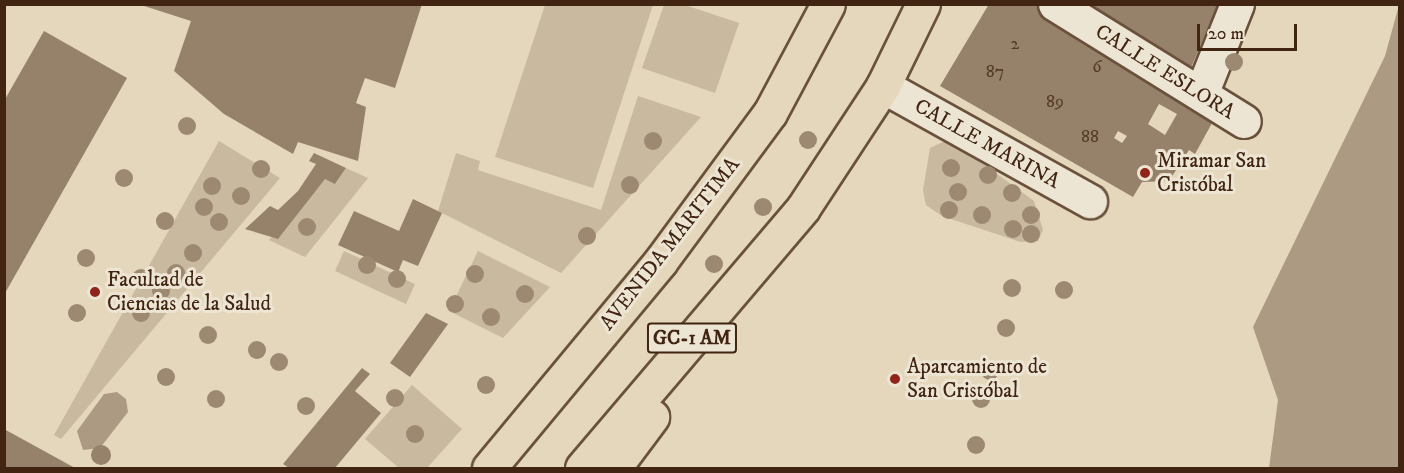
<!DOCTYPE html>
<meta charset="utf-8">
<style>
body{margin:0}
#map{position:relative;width:1404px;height:473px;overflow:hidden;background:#e4d7bc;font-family:"IM FELL DW Pica",serif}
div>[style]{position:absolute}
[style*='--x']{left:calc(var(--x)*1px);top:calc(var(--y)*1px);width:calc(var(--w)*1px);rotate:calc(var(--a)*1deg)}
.green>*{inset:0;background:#c8b99f}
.water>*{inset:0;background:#ad9a82}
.building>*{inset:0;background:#96816a}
.round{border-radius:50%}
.roads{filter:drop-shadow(2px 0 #6a513c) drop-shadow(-2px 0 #6a513c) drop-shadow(0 2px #6a513c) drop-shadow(0 -2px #6a513c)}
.minor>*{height:33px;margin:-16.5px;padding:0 16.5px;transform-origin:16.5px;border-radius:16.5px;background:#ede5d3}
.trunk>*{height:33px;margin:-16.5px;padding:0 16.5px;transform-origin:16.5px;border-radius:16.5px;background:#e4d7bc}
.trees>*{width:18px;height:18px;margin:-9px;border-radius:50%;background:#9d8972}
.dots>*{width:16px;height:16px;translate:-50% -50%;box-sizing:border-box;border:3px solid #ede5d3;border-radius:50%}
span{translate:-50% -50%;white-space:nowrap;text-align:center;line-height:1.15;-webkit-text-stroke:6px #ede5d3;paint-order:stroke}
.number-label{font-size:18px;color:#563b28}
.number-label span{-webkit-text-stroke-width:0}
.shield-label span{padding:2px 4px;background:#ede5d3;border:2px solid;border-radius:4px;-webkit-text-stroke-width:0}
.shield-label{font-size:20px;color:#412412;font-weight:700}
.street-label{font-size:21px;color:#412412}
.poi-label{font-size:21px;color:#412412}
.left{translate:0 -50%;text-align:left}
.frame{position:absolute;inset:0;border:6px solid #412412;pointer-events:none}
.scale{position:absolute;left:1197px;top:24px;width:100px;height:27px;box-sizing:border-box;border:3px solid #412412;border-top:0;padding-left:8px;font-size:18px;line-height:21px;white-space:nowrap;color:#412412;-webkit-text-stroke:4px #ede5d3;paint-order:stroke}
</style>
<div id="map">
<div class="green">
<div style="clip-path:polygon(545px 5px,653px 5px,593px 188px,495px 157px)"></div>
<div style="clip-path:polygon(664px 5px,685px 5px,739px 23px,715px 93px,642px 68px)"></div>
<div style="clip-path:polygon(638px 96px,701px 117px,561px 273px,438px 211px,456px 153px,480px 161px,478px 170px,601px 210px)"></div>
<div style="clip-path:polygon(949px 139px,1034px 201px,1043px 230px,1038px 241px,1020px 242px,942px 216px,926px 205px,923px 190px,930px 148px)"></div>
<div style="clip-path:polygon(219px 141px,280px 178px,61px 439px,54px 435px)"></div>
<div style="clip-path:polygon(346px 168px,368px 178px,305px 257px,269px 240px,325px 179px,336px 183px)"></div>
<div style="clip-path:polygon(344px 251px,415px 284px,406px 304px,335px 271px)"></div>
<div style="clip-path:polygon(478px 251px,550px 287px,503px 338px,449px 311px)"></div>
<div style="clip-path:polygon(412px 385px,462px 429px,427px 468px,399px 468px,365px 439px)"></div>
</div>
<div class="water">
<div style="clip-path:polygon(1399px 5px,1399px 468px,1269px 468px,1278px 400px,1253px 327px,1385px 56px)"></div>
<div style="clip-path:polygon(117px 392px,126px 399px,128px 412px,100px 448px,83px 450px,77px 431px,104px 394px)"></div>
</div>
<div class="building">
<div style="clip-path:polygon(138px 4px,422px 4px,395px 88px,365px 78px,356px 103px,366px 107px,358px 161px,298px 142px,293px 154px,224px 114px,174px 71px,191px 21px)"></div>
<div style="clip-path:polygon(evenodd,989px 4px,1040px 4px,1217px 114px,1195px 154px,1189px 150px,1169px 181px,1142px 182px,1133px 197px,940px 86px,989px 4px,1159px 104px,1177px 114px,1165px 135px,1148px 124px,1159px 104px,989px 4px,1118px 131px,1127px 136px,1122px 143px,1114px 138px,1118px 131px)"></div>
<div style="clip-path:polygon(1088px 4px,1218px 4px,1190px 70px)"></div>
<div style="clip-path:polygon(44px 31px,127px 78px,4px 295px,4px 101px)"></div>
<div style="clip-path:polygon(314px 153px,346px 168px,335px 184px,325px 179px,278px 239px,245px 229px,270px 206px,278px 210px,298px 191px,316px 164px,309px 161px)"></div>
<div style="clip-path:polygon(413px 199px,442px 213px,418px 266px,403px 260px,398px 272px,338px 245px,354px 211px,399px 231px)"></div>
<div style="clip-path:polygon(426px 313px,448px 324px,410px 377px,390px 363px)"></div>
<div style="clip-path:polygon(362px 368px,370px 374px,355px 391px,381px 413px,335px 468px,289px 468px,283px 464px)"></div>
<div style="clip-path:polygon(4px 429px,75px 468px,4px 468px)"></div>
<div class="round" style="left:91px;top:445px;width:20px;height:20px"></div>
</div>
<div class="roads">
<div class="minor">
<div style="--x:1055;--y:4;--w:222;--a:31.8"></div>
<div style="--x:883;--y:86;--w:237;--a:29.1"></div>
<div style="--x:1201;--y:94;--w:97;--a:-68.2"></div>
</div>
<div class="trunk">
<div style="--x:489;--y:468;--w:268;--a:-50.3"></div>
<div style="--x:660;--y:262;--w:185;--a:-53.6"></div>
<div style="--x:770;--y:113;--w:123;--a:-62"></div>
<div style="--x:582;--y:468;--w:341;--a:-49.6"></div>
<div style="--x:803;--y:208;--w:146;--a:-56.7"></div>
<div style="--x:883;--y:86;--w:91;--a:-64"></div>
<div style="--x:614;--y:468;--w:64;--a:-53.3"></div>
</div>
</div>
<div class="trees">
<div style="left:1234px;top:62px"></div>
<div style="left:187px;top:126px"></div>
<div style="left:808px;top:140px"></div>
<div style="left:653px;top:141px"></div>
<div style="left:951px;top:168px"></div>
<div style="left:261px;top:169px"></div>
<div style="left:988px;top:175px"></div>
<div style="left:124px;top:178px"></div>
<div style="left:630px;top:185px"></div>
<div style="left:212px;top:186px"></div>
<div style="left:958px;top:192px"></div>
<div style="left:1012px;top:193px"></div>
<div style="left:241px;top:196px"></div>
<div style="left:204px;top:207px"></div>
<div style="left:763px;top:207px"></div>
<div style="left:949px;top:210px"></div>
<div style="left:982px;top:215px"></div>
<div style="left:1031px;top:215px"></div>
<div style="left:165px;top:221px"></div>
<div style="left:219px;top:222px"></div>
<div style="left:307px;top:227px"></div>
<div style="left:1013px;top:229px"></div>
<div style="left:1031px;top:234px"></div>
<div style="left:587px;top:236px"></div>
<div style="left:193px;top:253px"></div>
<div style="left:86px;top:258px"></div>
<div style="left:714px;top:264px"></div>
<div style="left:367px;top:265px"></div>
<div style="left:176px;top:273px"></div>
<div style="left:475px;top:274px"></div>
<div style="left:141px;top:278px"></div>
<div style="left:397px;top:279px"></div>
<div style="left:1012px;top:288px"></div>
<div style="left:1064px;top:290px"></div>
<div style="left:161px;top:291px"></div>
<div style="left:525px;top:294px"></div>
<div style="left:455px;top:304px"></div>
<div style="left:77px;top:313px"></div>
<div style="left:141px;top:313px"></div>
<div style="left:491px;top:317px"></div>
<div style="left:1006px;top:328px"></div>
<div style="left:208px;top:335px"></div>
<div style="left:659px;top:335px"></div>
<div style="left:257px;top:350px"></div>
<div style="left:279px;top:362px"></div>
<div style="left:990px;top:371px"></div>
<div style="left:166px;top:377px"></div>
<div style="left:486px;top:385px"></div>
<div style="left:395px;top:398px"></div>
<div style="left:216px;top:399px"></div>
<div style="left:981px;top:399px"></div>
<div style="left:306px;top:406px"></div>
<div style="left:415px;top:434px"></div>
<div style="left:976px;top:445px"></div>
</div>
<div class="dots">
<div style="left:1145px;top:173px;background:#8f2418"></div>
<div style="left:95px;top:292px;background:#8f2418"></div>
<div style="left:895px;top:379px;background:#8f2418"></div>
</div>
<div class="number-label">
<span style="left:1015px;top:44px">2</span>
<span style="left:1097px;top:67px">6</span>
<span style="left:995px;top:72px">87</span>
<span style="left:1055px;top:102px">89</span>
<span style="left:1090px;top:137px">88</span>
</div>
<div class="shield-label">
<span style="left:692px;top:338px">GC-1 AM</span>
</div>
<div class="street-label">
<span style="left:1165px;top:72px;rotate:32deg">CALLE ESLORA</span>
<span style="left:987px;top:144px;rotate:29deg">CALLE MARINA</span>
<span style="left:670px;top:244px;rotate:-52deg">AVENIDA MARITIMA</span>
</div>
<div class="poi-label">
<span class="left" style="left:1157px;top:173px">Miramar San<br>Cristóbal</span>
<span class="left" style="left:107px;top:292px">Facultad de<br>Ciencias de la Salud</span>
<span class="left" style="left:907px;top:379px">Aparcamiento de<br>San Cristóbal</span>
</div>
<div class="frame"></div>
<div class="scale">20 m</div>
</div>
